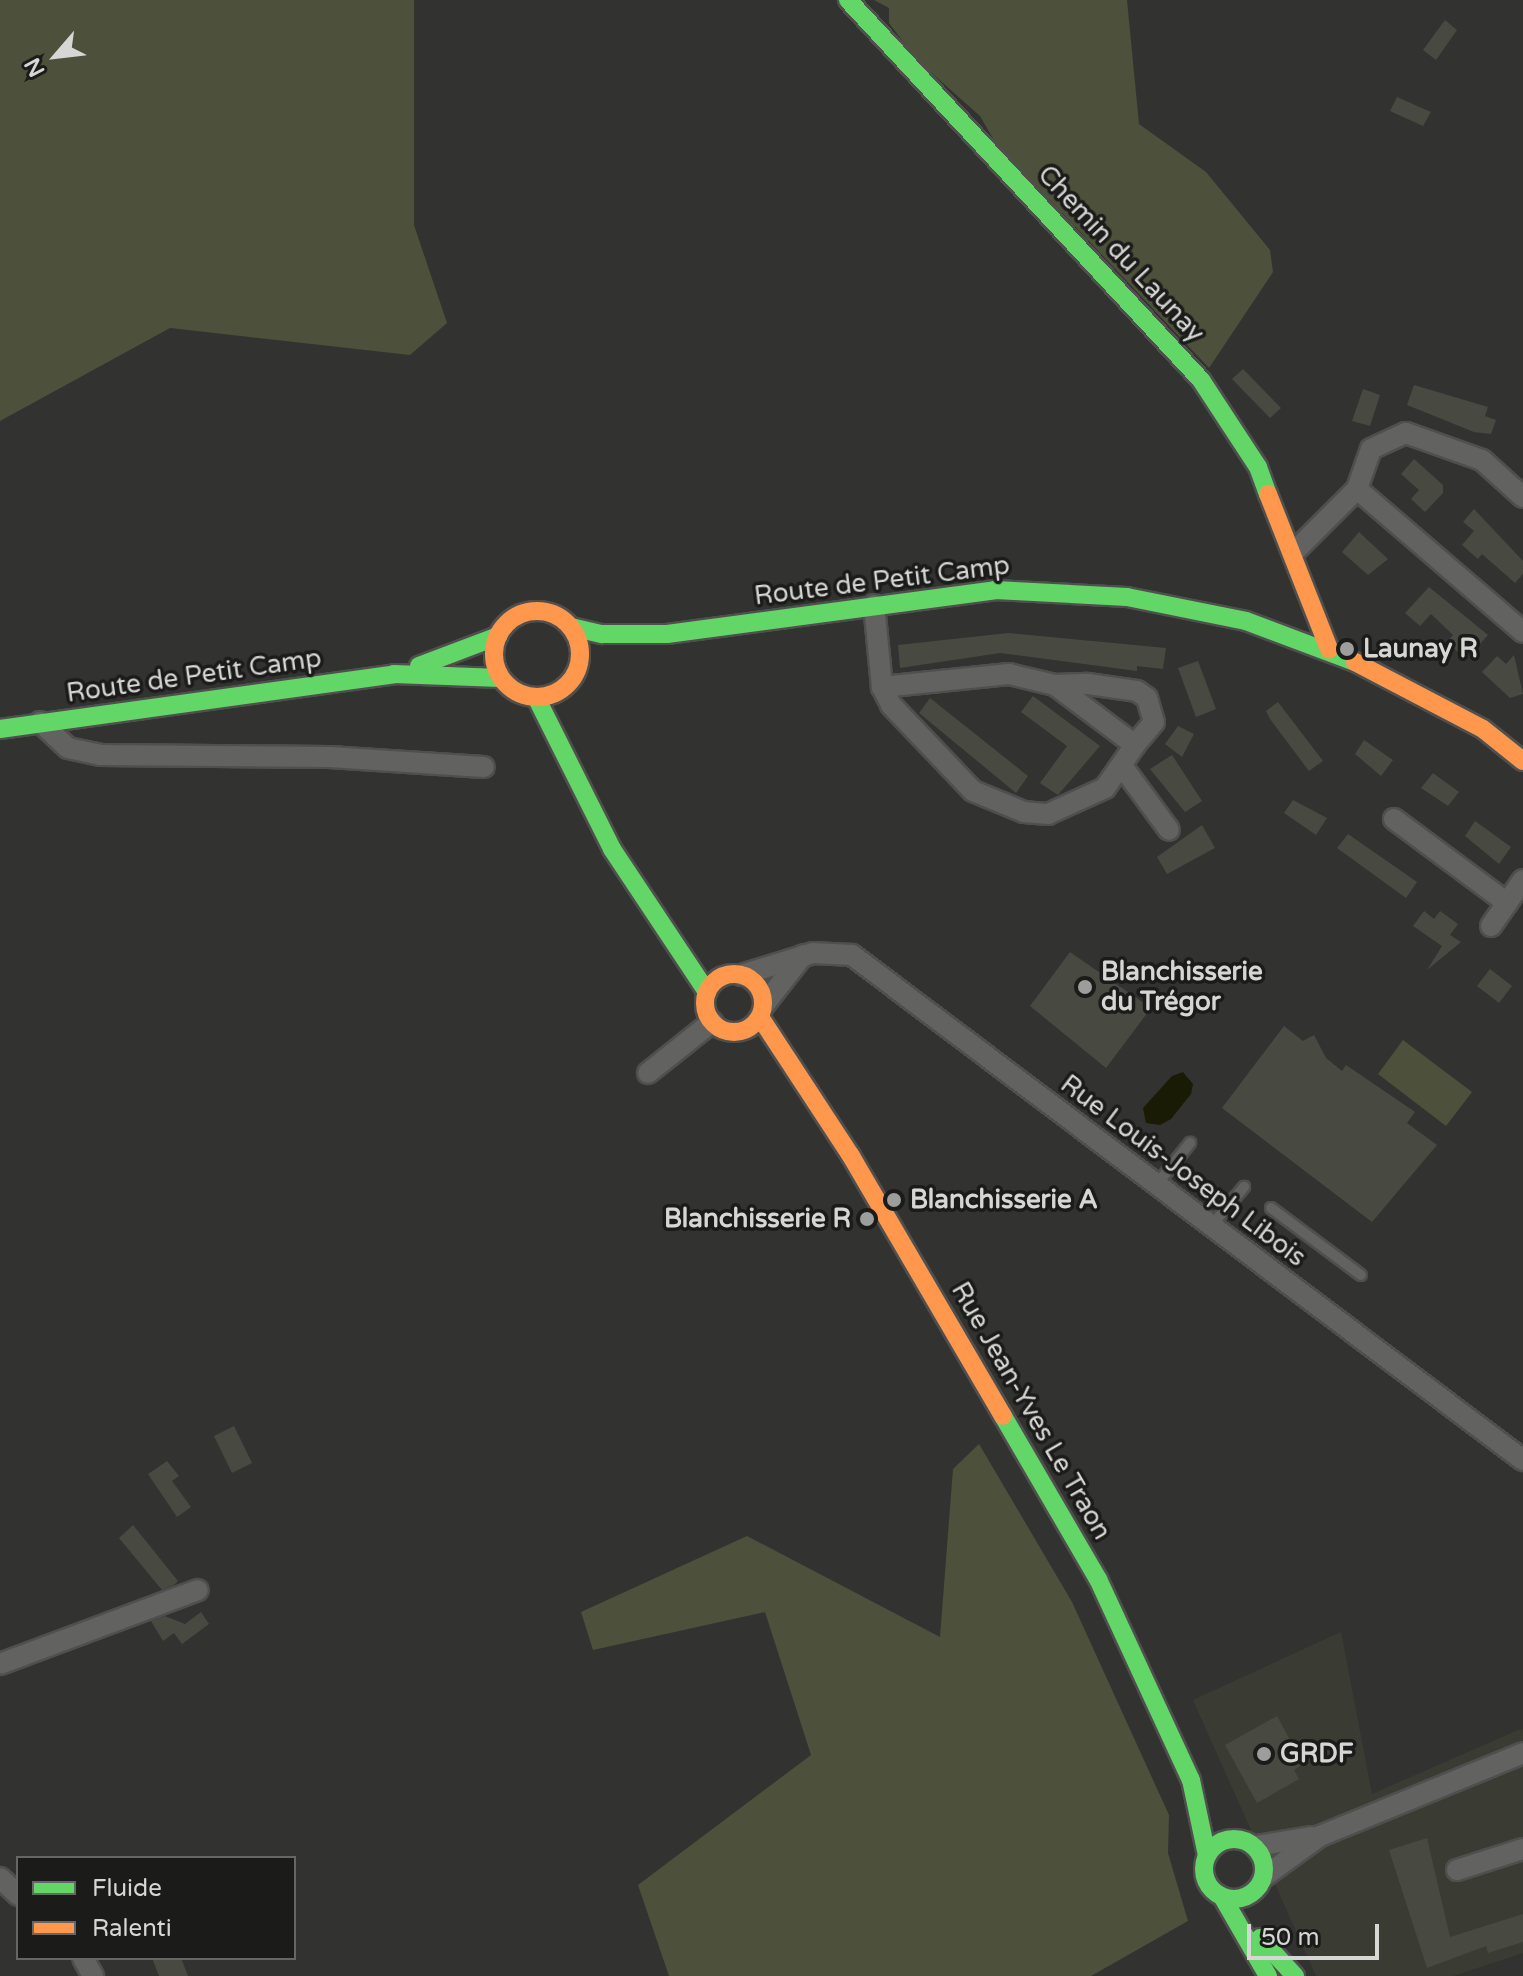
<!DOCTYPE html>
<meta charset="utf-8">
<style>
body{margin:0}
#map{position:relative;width:1523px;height:1976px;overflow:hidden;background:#323331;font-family:"Varela Round",sans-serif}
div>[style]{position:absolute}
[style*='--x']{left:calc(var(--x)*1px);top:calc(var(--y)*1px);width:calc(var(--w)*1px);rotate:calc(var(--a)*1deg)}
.built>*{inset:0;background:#3a3c33}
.green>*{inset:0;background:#4d503a}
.water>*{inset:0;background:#191b04}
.building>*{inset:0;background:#484940}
.roads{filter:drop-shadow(2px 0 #4f4f4e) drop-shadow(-2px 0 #4f4f4e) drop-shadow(0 2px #4f4f4e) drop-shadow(0 -2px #4f4f4e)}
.lane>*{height:10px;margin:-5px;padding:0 5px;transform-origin:5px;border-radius:5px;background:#626361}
.street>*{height:20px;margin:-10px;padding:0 10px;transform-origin:10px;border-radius:10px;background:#626361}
.fast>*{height:18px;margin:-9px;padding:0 9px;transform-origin:9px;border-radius:9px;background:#63d668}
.fast>.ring{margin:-9px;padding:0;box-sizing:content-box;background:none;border:18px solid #63d668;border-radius:50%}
.slow>*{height:18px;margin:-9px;padding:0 9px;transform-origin:9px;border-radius:9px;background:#ff974d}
.slow>.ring{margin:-9px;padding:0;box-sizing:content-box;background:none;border:18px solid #ff974d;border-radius:50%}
.dots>*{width:22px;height:22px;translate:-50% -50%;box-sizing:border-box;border:4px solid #1b1b19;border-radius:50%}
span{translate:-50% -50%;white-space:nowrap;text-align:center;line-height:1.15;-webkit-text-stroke:7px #1b1b19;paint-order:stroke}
.street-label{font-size:26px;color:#d6d6d4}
.poi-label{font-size:26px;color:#d6d6d4;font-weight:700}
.left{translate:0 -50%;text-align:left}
.right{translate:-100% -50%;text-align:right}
.legend{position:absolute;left:16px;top:1856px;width:280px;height:104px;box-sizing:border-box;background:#1b1b19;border:2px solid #666664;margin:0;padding:10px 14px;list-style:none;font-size:24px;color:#d6d6d4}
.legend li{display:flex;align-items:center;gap:16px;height:40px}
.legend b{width:40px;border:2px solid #666664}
.north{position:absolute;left:16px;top:16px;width:80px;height:80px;-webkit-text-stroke:6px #1b1b19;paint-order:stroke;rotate:242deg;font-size:22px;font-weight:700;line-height:32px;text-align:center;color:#d6d6d4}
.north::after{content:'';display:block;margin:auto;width:28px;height:36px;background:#d6d6d4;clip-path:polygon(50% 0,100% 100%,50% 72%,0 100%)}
.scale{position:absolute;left:1247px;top:1924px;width:132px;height:36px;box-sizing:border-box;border:4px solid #d6d6d4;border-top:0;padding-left:10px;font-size:24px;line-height:28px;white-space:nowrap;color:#d6d6d4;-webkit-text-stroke:6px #1b1b19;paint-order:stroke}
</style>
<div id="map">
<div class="built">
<div style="clip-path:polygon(1341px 1632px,1372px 1794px,1523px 1728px,1523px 1953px,1453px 1976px,1316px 1976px,1193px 1700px)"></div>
</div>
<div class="green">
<div style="clip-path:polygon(0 0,414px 0,414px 225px,447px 323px,410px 355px,170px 328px,0 421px)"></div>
<div style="clip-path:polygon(874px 0,1127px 0,1139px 124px,1206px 172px,1270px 250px,1273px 272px,1209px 368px,995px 142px,980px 116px,917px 60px,889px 23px,889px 8px)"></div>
<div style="clip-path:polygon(1403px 1040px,1472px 1092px,1446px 1126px,1378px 1074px)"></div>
<div style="clip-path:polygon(979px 1444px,1072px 1602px,1169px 1815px,1168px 1853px,1188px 1921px,1091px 1976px,669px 1976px,638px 1885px,811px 1755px,765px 1612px,593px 1650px,581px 1612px,747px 1536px,940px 1637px,953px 1469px)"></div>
</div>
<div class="water">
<div style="clip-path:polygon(1183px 1072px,1193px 1084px,1191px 1094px,1171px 1119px,1160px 1125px,1146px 1123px,1143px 1108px,1172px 1076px)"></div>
</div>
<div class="building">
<div style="clip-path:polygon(1445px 20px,1457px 30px,1436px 60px,1423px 50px)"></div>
<div style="clip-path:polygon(1397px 97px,1431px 112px,1423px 126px,1390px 111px)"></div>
<div style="clip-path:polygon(1243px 369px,1281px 408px,1270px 418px,1232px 379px)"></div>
<div style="clip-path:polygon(1414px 385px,1488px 407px,1485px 416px,1496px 420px,1491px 434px,1474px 432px,1407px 405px)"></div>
<div style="clip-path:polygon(1363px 389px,1380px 395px,1370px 426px,1352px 421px)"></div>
<div style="clip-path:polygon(1414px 459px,1443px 485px,1443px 493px,1425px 512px,1411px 499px,1419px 490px,1401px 474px)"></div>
<div style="clip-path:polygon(1474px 509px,1523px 561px,1523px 574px,1515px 583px,1482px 554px,1478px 559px,1462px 545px,1474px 531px,1463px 522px)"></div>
<div style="clip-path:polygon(1359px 532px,1388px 559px,1368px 575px,1342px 552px)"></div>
<div style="clip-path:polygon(1429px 587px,1488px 635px,1479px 645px,1474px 641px,1461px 655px,1447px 642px,1453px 635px,1431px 614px,1420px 626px,1405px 613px)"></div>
<div style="clip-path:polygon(1008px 633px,1166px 648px,1163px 669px,1137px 666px,1137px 671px,1000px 653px,900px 668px,898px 645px)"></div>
<div style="clip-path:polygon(1514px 655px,1523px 694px,1510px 698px,1482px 672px,1497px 656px,1506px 664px)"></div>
<div style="clip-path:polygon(1198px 661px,1216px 709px,1196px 717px,1178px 668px)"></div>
<div style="clip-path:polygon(1033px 696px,1100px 746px,1058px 795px,1040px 783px,1067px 746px,1021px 712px)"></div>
<div style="clip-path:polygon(930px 698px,1028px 776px,1016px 793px,919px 713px)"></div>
<div style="clip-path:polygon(1278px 702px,1323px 761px,1309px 771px,1270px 719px,1266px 711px)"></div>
<div style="clip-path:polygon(1178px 726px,1194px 734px,1182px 757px,1165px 744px)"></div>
<div style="clip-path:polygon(1364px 740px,1393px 760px,1381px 776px,1355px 754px)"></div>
<div style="clip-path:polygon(1172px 755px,1202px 801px,1185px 812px,1150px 769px)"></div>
<div style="clip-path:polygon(1433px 773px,1459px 792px,1448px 806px,1421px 788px)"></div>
<div style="clip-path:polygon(1293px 800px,1327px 818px,1316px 835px,1284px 813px)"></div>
<div style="clip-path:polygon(1475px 821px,1511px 847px,1499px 864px,1465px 836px)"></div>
<div style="clip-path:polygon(1202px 825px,1215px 848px,1167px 874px,1157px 857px)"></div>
<div style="clip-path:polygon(1348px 834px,1417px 882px,1406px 898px,1337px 848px)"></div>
<div style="clip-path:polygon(1424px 911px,1434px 919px,1440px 911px,1458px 924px,1450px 935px,1461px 942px,1427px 970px,1442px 946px,1413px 926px)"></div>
<div style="clip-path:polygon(1070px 952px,1151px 1008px,1106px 1068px,1030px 1006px)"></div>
<div style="clip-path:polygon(1490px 969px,1512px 986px,1499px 1003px,1477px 986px)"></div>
<div style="clip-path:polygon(1284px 1026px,1303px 1041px,1314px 1035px,1326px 1058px,1342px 1071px,1346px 1065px,1415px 1112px,1407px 1123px,1437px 1145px,1372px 1222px,1222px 1108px)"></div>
<div style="clip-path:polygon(234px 1426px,252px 1463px,232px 1473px,214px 1436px)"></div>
<div style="clip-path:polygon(167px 1461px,179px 1476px,172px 1481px,191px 1507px,177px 1517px,148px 1474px)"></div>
<div style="clip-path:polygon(133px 1525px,178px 1581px,174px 1585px,162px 1590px,119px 1538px)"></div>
<div style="clip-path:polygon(201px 1612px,209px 1624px,182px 1644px,174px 1633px,163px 1641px,151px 1621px,165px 1616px,185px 1624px)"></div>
<div style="clip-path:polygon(1277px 1716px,1303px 1764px,1294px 1770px,1299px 1779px,1257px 1803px,1225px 1745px)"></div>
<div style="clip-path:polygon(1427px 1838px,1450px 1937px,1523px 1914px,1523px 1942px,1488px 1953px,1486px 1946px,1427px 1968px,1389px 1850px)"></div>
<div style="clip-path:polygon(152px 1958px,181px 1958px,188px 1976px,159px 1976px)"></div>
</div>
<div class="roads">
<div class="lane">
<div style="--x:1157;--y:1184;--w:53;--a:-51.2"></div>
<div style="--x:1271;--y:1208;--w:112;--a:36.7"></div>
<div style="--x:1212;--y:1225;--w:50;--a:-49.9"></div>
</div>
<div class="street">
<div style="--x:1357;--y:489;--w:219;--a:40.7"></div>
<div style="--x:1294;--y:552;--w:89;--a:-45"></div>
<div style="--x:1357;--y:489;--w:42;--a:-70.7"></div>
<div style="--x:1371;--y:449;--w:38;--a:-25"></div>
<div style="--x:1406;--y:433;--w:81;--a:19.6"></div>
<div style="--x:1482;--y:460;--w:55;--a:42.1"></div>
<div style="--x:874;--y:605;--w:82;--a:84.4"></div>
<div style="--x:882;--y:687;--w:20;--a:63"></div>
<div style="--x:891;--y:705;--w:119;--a:46.4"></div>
<div style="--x:973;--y:791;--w:55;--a:22.4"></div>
<div style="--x:1024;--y:812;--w:24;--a:5"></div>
<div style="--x:1048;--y:814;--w:63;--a:-24.5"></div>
<div style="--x:1105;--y:788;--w:52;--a:-55.1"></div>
<div style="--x:1135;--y:745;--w:100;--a:-143.1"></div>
<div style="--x:1055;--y:685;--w:47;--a:-166.6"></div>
<div style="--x:1009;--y:674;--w:128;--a:174.2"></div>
<div style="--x:1055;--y:685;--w:33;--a:-2"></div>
<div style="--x:1088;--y:684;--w:49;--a:8.1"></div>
<div style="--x:1137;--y:691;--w:12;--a:35"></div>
<div style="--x:1147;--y:698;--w:25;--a:74"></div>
<div style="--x:1154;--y:722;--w:30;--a:130"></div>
<div style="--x:40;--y:722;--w:38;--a:43"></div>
<div style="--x:68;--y:748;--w:33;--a:12"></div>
<div style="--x:100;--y:755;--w:229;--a:0.5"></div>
<div style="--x:329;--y:757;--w:155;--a:3.7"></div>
<div style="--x:1122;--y:766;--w:79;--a:53.7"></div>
<div style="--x:1394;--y:819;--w:141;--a:36.6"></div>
<div style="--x:1491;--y:926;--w:56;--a:-55.2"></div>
<div style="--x:741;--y:975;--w:75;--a:-17"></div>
<div style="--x:813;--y:953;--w:39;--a:3"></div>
<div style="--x:852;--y:955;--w:840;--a:36.97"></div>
<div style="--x:764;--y:1005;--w:63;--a:-52"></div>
<div style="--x:648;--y:1073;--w:82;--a:-38.6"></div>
<div style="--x:0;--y:1664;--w:211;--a:-20.5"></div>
<div style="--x:1256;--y:1846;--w:57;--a:-9.1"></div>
<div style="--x:1457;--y:1870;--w:69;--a:-17.7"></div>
<div style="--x:1265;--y:1876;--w:68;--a:-36"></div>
<div style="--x:1320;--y:1836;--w:219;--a:-22.2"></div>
<div style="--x:0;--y:1878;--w:25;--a:43"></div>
<div style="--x:83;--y:1958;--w:21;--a:61"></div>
</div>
<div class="fast">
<div style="--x:848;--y:0;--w:519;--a:47.11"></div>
<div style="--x:1201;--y:380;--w:104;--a:56.8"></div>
<div style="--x:1258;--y:467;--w:29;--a:70"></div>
<div style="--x:571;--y:627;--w:32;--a:13"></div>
<div style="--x:602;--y:634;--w:65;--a:0"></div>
<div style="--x:667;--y:634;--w:331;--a:-7.6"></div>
<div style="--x:995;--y:590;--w:132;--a:3"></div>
<div style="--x:1127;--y:597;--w:121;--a:11.4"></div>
<div style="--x:1246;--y:621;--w:116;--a:20.6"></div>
<div style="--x:419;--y:666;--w:85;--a:-20.8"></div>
<div style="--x:536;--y:697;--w:170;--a:63.4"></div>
<div style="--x:612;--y:849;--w:172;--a:56.4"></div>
<div style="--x:0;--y:729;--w:398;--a:-7.9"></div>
<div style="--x:394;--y:674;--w:106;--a:2.2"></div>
<div style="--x:1003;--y:1416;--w:189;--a:59.8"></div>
<div style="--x:1098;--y:1579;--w:221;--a:65.2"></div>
<div style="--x:1191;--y:1780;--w:77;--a:78"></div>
<div class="ring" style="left:1204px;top:1839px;width:42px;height:42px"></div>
<div style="--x:1223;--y:1898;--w:90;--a:60"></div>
<div style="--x:1260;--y:1938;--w:52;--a:47.4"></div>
</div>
<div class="slow">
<div style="--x:1268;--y:494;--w:167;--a:68.5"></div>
<div class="ring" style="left:494px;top:611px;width:68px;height:68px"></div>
<div style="--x:1355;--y:662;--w:144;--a:27.6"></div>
<div style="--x:1483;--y:729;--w:51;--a:38.7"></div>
<div class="ring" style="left:705px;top:974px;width:40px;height:40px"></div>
<div style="--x:760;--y:1017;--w:166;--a:56.8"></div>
<div style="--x:851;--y:1156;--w:301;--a:59.7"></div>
</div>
</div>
<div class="dots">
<div style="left:1347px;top:649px;background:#9d9d9b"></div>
<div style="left:1085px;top:987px;background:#9d9d9b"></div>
<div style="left:894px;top:1200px;background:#9d9d9b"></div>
<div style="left:867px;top:1219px;background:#9d9d9b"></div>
<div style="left:1264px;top:1754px;background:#9d9d9b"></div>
</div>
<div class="street-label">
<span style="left:1121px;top:254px;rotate:47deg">Chemin du Launay</span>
<span style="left:882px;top:581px;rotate:-7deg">Route de Petit Camp</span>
<span style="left:194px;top:676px;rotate:-8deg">Route de Petit Camp</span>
<span style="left:1183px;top:1171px;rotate:37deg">Rue Louis-Joseph Libois</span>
<span style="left:1031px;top:1411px;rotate:60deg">Rue Jean-Yves Le Traon</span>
</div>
<div class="poi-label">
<span class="left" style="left:1363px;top:649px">Launay R</span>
<span class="left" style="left:1101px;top:987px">Blanchisserie<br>du Trégor</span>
<span class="left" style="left:910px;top:1200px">Blanchisserie A</span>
<span class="right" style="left:851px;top:1219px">Blanchisserie R</span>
<span class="left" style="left:1280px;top:1754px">GRDF</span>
</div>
<ul class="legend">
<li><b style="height:10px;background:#63d668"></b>Fluide</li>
<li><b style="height:10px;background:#ff974d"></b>Ralenti</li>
</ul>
<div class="north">N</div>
<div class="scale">50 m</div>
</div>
